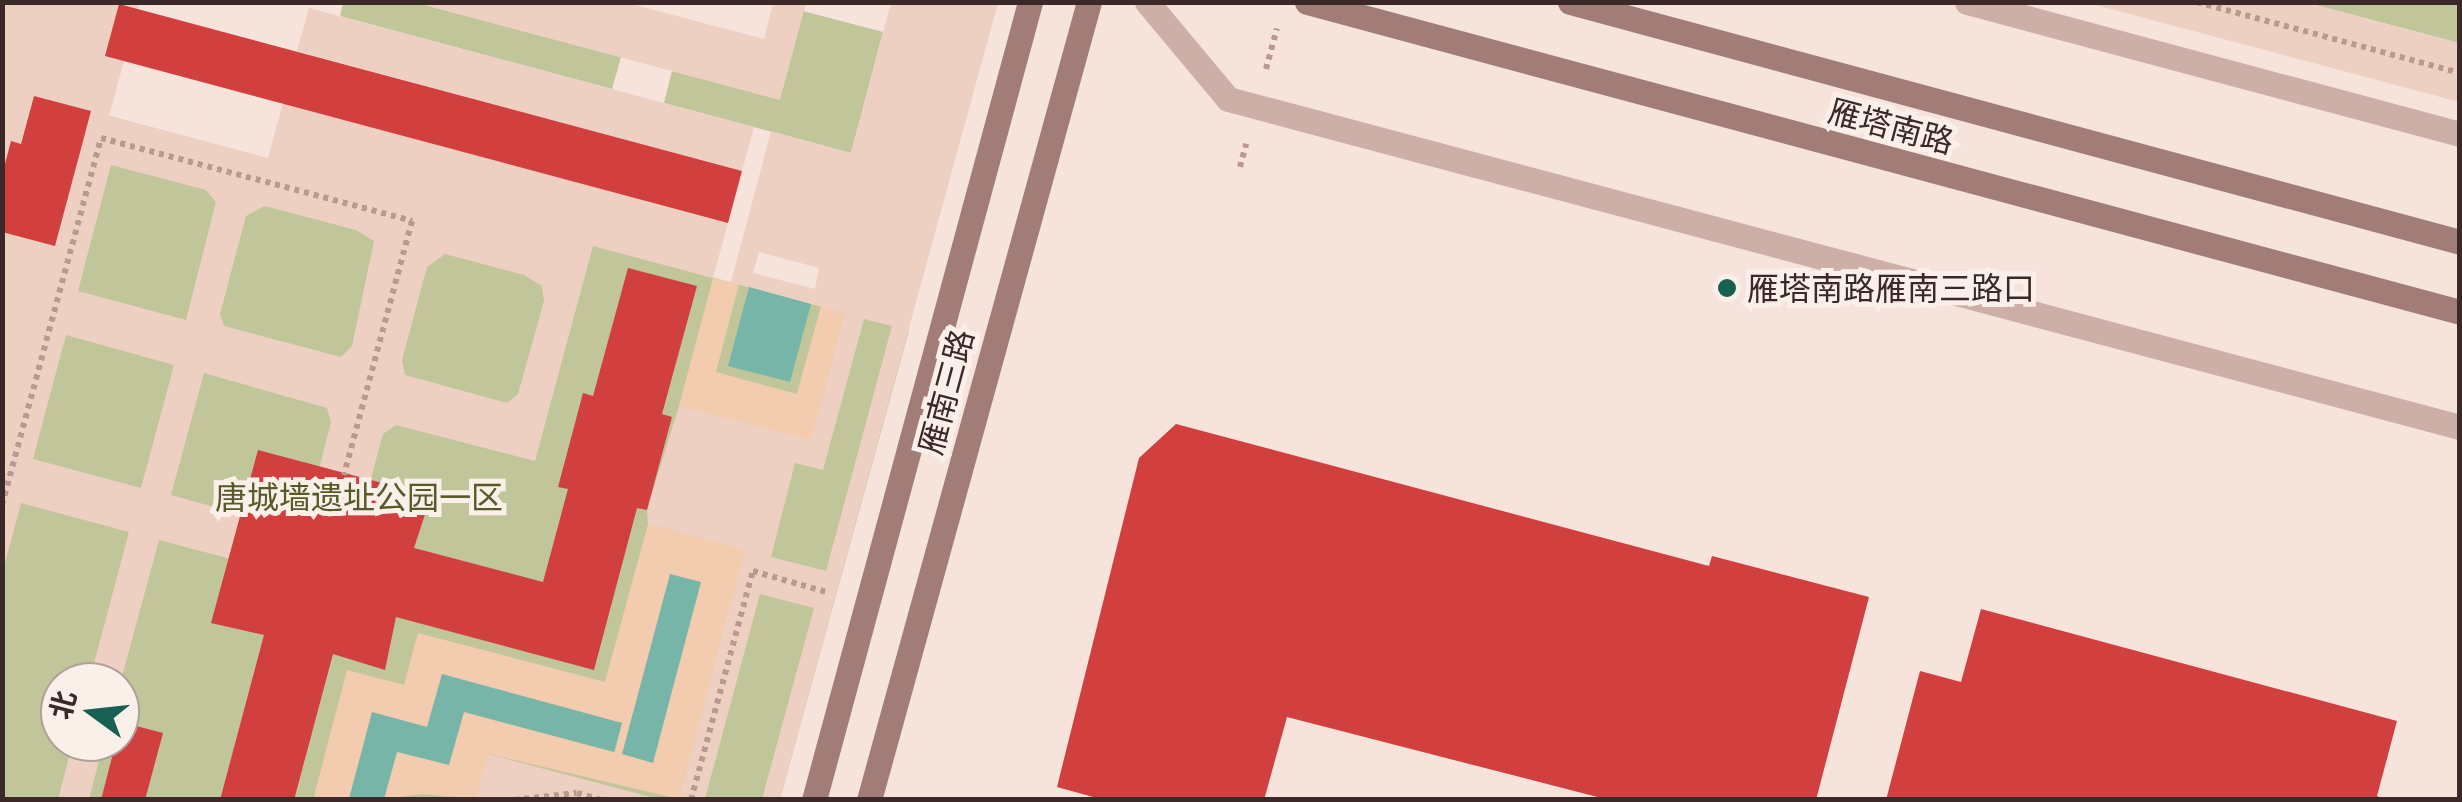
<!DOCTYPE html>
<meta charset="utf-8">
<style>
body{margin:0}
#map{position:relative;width:2462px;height:802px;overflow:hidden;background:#f5e3dc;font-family:Ubuntu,"Noto Sans SC",sans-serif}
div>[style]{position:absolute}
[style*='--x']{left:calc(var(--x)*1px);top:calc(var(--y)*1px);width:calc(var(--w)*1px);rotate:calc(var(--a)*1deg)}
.green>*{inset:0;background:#c1c59a}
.sand>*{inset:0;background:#f3ccb0}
.plaza>*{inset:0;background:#eed0c2}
.water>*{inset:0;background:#78b5a9}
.building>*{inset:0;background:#d13f3e}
.path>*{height:6px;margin-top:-3px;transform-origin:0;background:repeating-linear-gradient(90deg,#ba9991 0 5px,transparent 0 10px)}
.street>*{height:25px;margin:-12.5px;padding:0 12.5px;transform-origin:12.5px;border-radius:12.5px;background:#ceafa7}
.secondary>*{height:25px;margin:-12.5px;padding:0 12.5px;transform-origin:12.5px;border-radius:12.5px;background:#a27d78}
.dots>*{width:28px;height:28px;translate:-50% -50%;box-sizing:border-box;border:5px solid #fbefe9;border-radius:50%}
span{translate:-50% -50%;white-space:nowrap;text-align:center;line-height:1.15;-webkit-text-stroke:10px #fbefe9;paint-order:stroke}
.street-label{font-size:32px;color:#3a2928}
.poi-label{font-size:32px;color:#3a2928}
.left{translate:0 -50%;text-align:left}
.park-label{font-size:32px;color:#545b29}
.frame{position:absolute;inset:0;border:5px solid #3a2928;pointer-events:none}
.north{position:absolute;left:40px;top:662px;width:100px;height:100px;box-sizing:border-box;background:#fbefe9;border:2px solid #aea09c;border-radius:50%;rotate:285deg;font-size:28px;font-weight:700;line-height:40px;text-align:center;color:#3a2928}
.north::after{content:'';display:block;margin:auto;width:35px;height:45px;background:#196054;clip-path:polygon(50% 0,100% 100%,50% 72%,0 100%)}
</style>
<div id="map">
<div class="green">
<div style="clip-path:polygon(343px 3px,417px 3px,621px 57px,612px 89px,340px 16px)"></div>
<div style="clip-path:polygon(2308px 3px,2459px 3px,2459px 43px)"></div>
<div style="clip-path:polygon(803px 11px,883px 32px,851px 153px,664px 103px,672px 71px,779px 99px)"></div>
<div style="clip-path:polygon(evenodd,91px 111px,909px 330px,780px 799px,3px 800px,3px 440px,91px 111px,60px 682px,120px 682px,120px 742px,60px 742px,60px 682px)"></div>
</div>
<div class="sand">
<div style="clip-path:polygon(713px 278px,739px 284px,716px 372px,797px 394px,821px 306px,845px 313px,811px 441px,679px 406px)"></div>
<div style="clip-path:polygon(648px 524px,746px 550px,679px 799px,489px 754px,476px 799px,422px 794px,384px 799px,397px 751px,464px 712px,615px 752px,622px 723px,442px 675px,428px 727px,372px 713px,349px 799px,313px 800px,347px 670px,404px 685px,418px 633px,605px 682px)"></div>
</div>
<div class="plaza">
<div style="clip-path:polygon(evenodd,2px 3px,139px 3px,138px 9px,119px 4px,124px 61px,109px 116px,268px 158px,283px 103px,728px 223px,713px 278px,593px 246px,535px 461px,396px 425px,383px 434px,370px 482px,319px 469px,331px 422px,327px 408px,204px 373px,171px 495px,243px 515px,231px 559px,159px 540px,120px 684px,89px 682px,129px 532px,21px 503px,3px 571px,2px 232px,90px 111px,34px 96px,21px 144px,11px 142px,3px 175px,2px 3px,111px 165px,206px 190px,216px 202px,186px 320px,78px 291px,111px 165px,2px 3px,265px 206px,356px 230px,374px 241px,352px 346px,341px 357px,224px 326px,220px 314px,246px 216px,265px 206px,2px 3px,445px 254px,524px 275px,542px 286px,544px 301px,518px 394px,507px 403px,405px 375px,402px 360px,427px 267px,445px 254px,2px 3px,66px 335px,174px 365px,141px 488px,33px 459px,66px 335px)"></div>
<div style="clip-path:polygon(417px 3px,628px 3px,764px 39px,773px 3px,806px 3px,780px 100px)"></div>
<div style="clip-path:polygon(evenodd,891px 3px,998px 3px,780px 799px,762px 799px,814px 608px,760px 594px,705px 799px,679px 799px,745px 550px,648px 524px,647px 510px,679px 406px,811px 440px,845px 313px,731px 282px,771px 131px,851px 153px,891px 3px,759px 252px,819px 268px,815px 289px,753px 273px,759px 252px,891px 3px,864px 319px,892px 326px,826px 571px,771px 557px,795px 463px,823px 470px,864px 319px)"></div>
<div style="clip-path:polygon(2088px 3px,2308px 3px,2459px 43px,2459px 102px)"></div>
<div style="clip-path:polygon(309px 8px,754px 127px,742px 171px,297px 51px)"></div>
<div style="clip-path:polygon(73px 742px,104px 742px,89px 799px,58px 799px)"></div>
<div style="clip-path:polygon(488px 754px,658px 799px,476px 799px)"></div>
</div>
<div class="water">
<div style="clip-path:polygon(749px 287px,811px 304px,790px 382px,728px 366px)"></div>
<div style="clip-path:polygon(670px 574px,701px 582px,653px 763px,622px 754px)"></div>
<div style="clip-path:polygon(442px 674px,622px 723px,614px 752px,464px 712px,449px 765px,397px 752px,384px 799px,349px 799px,372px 712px,427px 727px)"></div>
</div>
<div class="building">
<div style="clip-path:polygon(119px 4px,742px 171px,728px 223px,105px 56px)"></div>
<div style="clip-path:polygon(34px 96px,91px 111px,55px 246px,2px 232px,2px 175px,11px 141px,21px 144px)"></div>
<div style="clip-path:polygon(628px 268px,697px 286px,662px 414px,672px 417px,647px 510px,637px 508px,594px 670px,396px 617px,385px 670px,333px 654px,294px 800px,220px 800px,264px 635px,211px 623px,258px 450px,431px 496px,414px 548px,543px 582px,568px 489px,558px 487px,583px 393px,593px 396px)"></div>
<div style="clip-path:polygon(1176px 424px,1709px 566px,1712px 556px,1869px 597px,1816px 800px,1609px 800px,1287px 717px,1264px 800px,1104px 800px,1057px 787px,1139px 458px)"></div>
<div style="clip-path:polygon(1981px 609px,2397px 721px,2377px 796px,2385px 800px,1886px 800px,1920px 671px,1961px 682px)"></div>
<div style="clip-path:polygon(121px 722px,163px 733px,145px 800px,101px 800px)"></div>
</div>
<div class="path">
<div style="--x:2197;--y:2;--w:272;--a:15.1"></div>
<div style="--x:1266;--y:69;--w:42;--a:-75"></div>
<div style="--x:1240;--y:167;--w:24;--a:-75"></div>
<div style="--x:2;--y:505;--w:380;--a:-74.9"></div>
<div style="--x:101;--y:138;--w:322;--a:14.9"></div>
<div style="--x:412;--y:221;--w:263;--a:105"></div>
<div style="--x:514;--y:800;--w:63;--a:-6.3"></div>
<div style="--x:577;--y:793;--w:25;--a:16"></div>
<div style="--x:691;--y:800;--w:237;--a:-74.9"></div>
<div style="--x:753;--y:571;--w:76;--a:16"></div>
</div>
<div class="street">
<div style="--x:1147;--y:2;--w:126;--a:50.1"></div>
<div style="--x:1228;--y:99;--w:1275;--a:14.91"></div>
<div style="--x:1967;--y:2;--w:510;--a:14.99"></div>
</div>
<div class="secondary">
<div style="--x:1307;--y:2;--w:1194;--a:15.05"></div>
<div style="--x:1570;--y:2;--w:922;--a:15.09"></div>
<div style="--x:814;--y:800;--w:827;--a:-74.85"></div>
<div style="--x:869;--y:800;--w:828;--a:-74.59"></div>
</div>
<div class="dots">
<div style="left:1727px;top:288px;background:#196054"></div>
</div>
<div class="street-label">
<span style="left:1891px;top:126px;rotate:15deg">雁塔南路</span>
<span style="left:946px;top:392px;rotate:-75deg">雁南三路</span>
</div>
<div class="poi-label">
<span class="left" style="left:1747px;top:288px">雁塔南路雁南三路口</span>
</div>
<div class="park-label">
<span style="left:359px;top:497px">唐城墙遗址公园一区</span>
</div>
<div class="frame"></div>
<div class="north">北</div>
</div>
